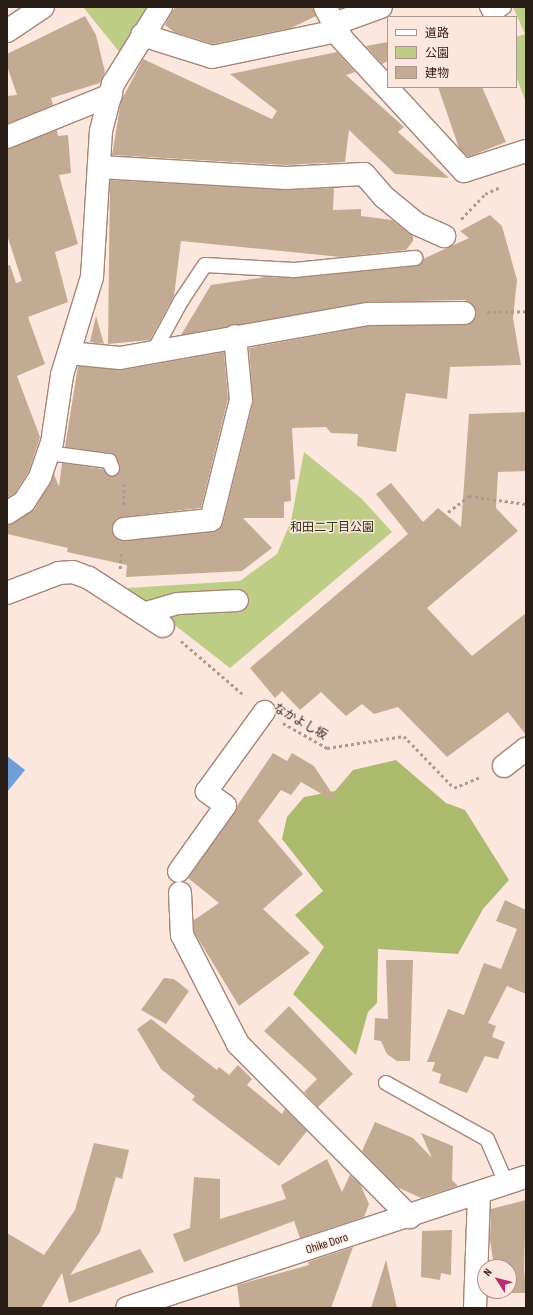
<!DOCTYPE html>
<meta charset="utf-8">
<style>
body{margin:0}
#map{position:relative;width:533px;height:1315px;overflow:hidden;background:#fce7de;font-family:"Sofia Sans Condensed","Noto Sans JP",sans-serif}
div>[style]{position:absolute}
[style*='--x']{left:calc(var(--x)*1px);top:calc(var(--y)*1px);width:calc(var(--w)*1px);rotate:calc(var(--a)*1deg)}
.green>*{inset:0;background:#becd86}
.forest>*{inset:0;background:#abba6d}
.water>*{inset:0;background:#709dd9}
.building>*{inset:0;background:#c3ab93}
.path>*{height:2.5px;margin-top:-1.25px;transform-origin:0;background:repeating-linear-gradient(90deg,#ac9b93 0 3px,transparent 0 6px)}
.roads{filter:drop-shadow(1px 0 #a58577) drop-shadow(-1px 0 #a58577) drop-shadow(0 1px #a58577) drop-shadow(0 -1px #a58577)}
.service>*{height:14px;margin:-7px;padding:0 7px;transform-origin:7px;border-radius:7px;background:#fff}
.pedestrian>*{height:21px;margin:-10.5px;padding:0 10.5px;transform-origin:10.5px;border-radius:10.5px;background:#fff}
.minor>*{height:22px;margin:-11px;padding:0 11px;transform-origin:11px;border-radius:11px;background:#fff}
.tertiary>*{height:22px;margin:-11px;padding:0 11px;transform-origin:11px;border-radius:11px;background:#fff}
span{translate:-50% -50%;white-space:nowrap;text-align:center;line-height:1.15;-webkit-text-stroke:3px #fce7de;paint-order:stroke}
.park-label{font-size:12px;color:#2c3211}
.street-label{font-size:12px;color:#291d17}
.frame{position:absolute;inset:0;border:8px solid #291d17;pointer-events:none}
.legend{position:absolute;left:387px;top:16px;width:130px;height:72px;box-sizing:border-box;background:#fce7de;border:1px solid #a8968e;margin:0;padding:5px 7px;list-style:none;font-size:12px;color:#291d17}
.legend li{display:flex;align-items:center;gap:8px;height:20px}
.legend b{width:20px;border:1px solid #a8968e}
.north{position:absolute;left:477px;top:1259px;width:40px;height:40px;box-sizing:border-box;background:#fce7de;border:1px solid #a8968e;border-radius:50%;rotate:306deg;font-size:11px;font-weight:700;line-height:16px;text-align:center;color:#291d17}
.north::after{content:'';display:block;margin:auto;width:14px;height:18px;background:#b72f70;clip-path:polygon(50% 0,100% 100%,50% 72%,0 100%)}
</style>
<div id="map">
<div class="green">
<div style="clip-path:polygon(83px 7px,147px 7px,121px 54px)"></div>
<div style="clip-path:polygon(513px 7px,526px 7px,526px 103px,516px 76px,516px 37px,525px 34px)"></div>
<div style="clip-path:polygon(304px 452px,362px 499px,392px 532px,230px 668px,127px 588px,240px 581px,277px 554px,291px 521px)"></div>
</div>
<div class="forest">
<div style="clip-path:polygon(396px 760px,446px 803px,465px 810px,509px 880px,483px 909px,458px 954px,378px 949px,377px 1003px,368px 1012px,356px 1055px,293px 994px,324px 947px,295px 915px,323px 891px,282px 839px,287px 817px,304px 797px,335px 791px,353px 770px)"></div>
</div>
<div class="water">
<div style="clip-path:polygon(7px 756px,25px 770px,7px 792px)"></div>
</div>
<div class="building">
<div style="clip-path:polygon(175px 7px,313px 7px,316px 16px,291px 28px,213px 44px,174px 32px,165px 25px)"></div>
<div style="clip-path:polygon(85px 16px,96px 35px,105px 72px,100px 83px,51px 98px,53px 105px,7px 124px,7px 96px,17px 95px,7px 66px,7px 54px)"></div>
<div style="clip-path:polygon(388px 42px,388px 61px,382px 64px,366px 46px)"></div>
<div style="clip-path:polygon(337px 52px,355px 72px,346px 75px,404px 127px,398px 132px,449px 178px,395px 174px,349px 130px,345px 162px,286px 165px,112px 155px,121px 101px,143px 59px,272px 119px,277px 111px,230px 74px)"></div>
<div style="clip-path:polygon(438px 87px,482px 87px,506px 142px,468px 157px,459px 148px)"></div>
<div style="clip-path:polygon(57px 130px,58px 136px,68px 135px,71px 173px,59px 175px,78px 244px,55px 252px,68px 302px,28px 317px,45px 364px,17px 376px,40px 437px,29px 471px,15px 493px,7px 498px,7px 266px,10px 265px,16px 283px,22px 281px,7px 235px,7px 149px)"></div>
<div style="clip-path:polygon(110px 180px,285px 190px,334px 188px,333px 210px,361px 209px,361px 216px,392px 220px,413px 236px,413px 241px,406px 250px,341px 257px,181px 241px,174px 296px,150px 340px,108px 344px)"></div>
<div style="clip-path:polygon(490px 215px,502px 226px,517px 280px,513px 318px,521px 365px,450px 367px,447px 399px,406px 393px,396px 452px,357px 446px,358px 434px,331px 433px,326px 427px,292px 428px,295px 479px,290px 480px,291px 501px,284px 502px,284px 518px,243px 518px,272px 548px,242px 571px,126px 577px,127px 565px,67px 552px,68px 548px,7px 534px,7px 525px,35px 509px,54px 474px,59px 487px,62px 463px,103px 469px,111px 476px,119px 473px,120px 465px,114px 454px,65px 447px,78px 366px,122px 370px,224px 352px,228px 399px,201px 508px,122px 517px,116px 519px,112px 530px,114px 537px,125px 541px,219px 530px,223px 523px,253px 403px,249px 348px,369px 326px,465px 325px,475px 319px,476px 312px,470px 302px,464px 300px,368px 302px,181px 335px,211px 285px,266px 277px,295px 278px,416px 266px,423px 259px,469px 238px,460px 231px)"></div>
<div style="clip-path:polygon(96px 316px,104px 344px,90px 342px)"></div>
<div style="clip-path:polygon(526px 412px,526px 471px,498px 472px,496px 508px,518px 531px,427px 608px,472px 656px,526px 613px,526px 735px,508px 712px,447px 757px,398px 707px,374px 714px,362px 704px,346px 716px,321px 692px,300px 710px,282px 691px,275px 698px,250px 668px,408px 534px,376px 494px,391px 483px,423px 522px,438px 508px,461px 527px,469px 414px)"></div>
<div style="clip-path:polygon(273px 753px,287px 761px,292px 753px,314px 766px,339px 804px,301px 782px,291px 795px,281px 790px,258px 821px,303px 874px,263px 909px,310px 953px,239px 1006px,194px 932px,194px 920px,219px 903px,188px 878px)"></div>
<div style="clip-path:polygon(505px 900px,526px 910px,526px 994px,507px 986px,488px 1023px,496px 1026px,492px 1037px,505px 1042px,498px 1059px,485px 1056px,467px 1093px,439px 1083px,441px 1074px,432px 1071px,435px 1062px,427px 1062px,448px 1009px,464px 1015px,484px 963px,501px 969px,517px 929px,496px 921px)"></div>
<div style="clip-path:polygon(386px 960px,413px 960px,410px 1061px,397px 1061px,387px 1054px,381px 1041px,374px 1040px,375px 1018px,388px 1019px)"></div>
<div style="clip-path:polygon(164px 978px,174px 979px,189px 991px,166px 1024px,141px 1010px)"></div>
<div style="clip-path:polygon(289px 1006px,353px 1074px,318px 1107px,304px 1092px,317px 1079px,264px 1031px)"></div>
<div style="clip-path:polygon(151px 1019px,217px 1070px,219px 1067px,229px 1075px,238px 1065px,252px 1079px,247px 1085px,282px 1114px,285px 1109px,307px 1131px,279px 1166px,192px 1100px,195px 1096px,161px 1069px,137px 1029px)"></div>
<div style="clip-path:polygon(375px 1122px,413px 1138px,432px 1158px,421px 1133px,453px 1146px,452px 1180px,458px 1186px,421px 1198px,397px 1187px,362px 1151px)"></div>
<div style="clip-path:polygon(94px 1143px,129px 1150px,122px 1179px,116px 1177px,100px 1232px,70px 1275px,140px 1249px,154px 1272px,69px 1303px,62px 1273px,41px 1308px,7px 1308px,7px 1233px,44px 1255px,75px 1210px)"></div>
<div style="clip-path:polygon(327px 1159px,342px 1192px,350px 1175px,360px 1184px,369px 1204px,364px 1217px,300px 1238px,294px 1221px,184px 1262px,173px 1234px,190px 1228px,194px 1177px,220px 1179px,220px 1219px,286px 1199px,281px 1185px)"></div>
<div style="clip-path:polygon(526px 1200px,524px 1268px,526px 1293px,497px 1293px,509px 1291px,509px 1267px,494px 1267px,490px 1239px,491px 1209px)"></div>
<div style="clip-path:polygon(452px 1230px,451px 1275px,441px 1273px,440px 1280px,421px 1277px,422px 1231px)"></div>
<div style="clip-path:polygon(353px 1247px,331px 1308px,240px 1308px,237px 1285px,309px 1265px,308px 1262px)"></div>
<div style="clip-path:polygon(386px 1260px,397px 1308px,371px 1308px)"></div>
</div>
<div class="path">
<div style="--x:461;--y:219;--w:35;--a:-46"></div>
<div style="--x:485;--y:194;--w:17;--a:-25"></div>
<div style="--x:487;--y:312;--w:39;--a:-1"></div>
<div style="--x:124;--y:484;--w:21;--a:90"></div>
<div style="--x:448;--y:512;--w:26;--a:-37"></div>
<div style="--x:469;--y:496;--w:58;--a:8"></div>
<div style="--x:120;--y:569;--w:17;--a:-87"></div>
<div style="--x:181;--y:641;--w:84;--a:40.7"></div>
<div style="--x:283;--y:723;--w:51;--a:29.6"></div>
<div style="--x:327;--y:748;--w:78;--a:-8.9"></div>
<div style="--x:404;--y:736;--w:72;--a:46.1"></div>
<div style="--x:454;--y:788;--w:30;--a:-23"></div>
</div>
<div class="roads">
<div class="service">
<div style="--x:487;--y:7;--w:10;--a:61"></div>
<div style="--x:492;--y:16;--w:15;--a:-37"></div>
<div style="--x:155;--y:349;--w:55;--a:-61.6"></div>
<div style="--x:181;--y:301;--w:43;--a:-56.3"></div>
<div style="--x:205;--y:265;--w:89;--a:3.2"></div>
<div style="--x:294;--y:270;--w:122;--a:-5.7"></div>
<div style="--x:48;--y:453;--w:62;--a:7.5"></div>
<div style="--x:109;--y:461;--w:8;--a:67"></div>
<div style="--x:386;--y:1083;--w:115;--a:29"></div>
<div style="--x:487;--y:1139;--w:48;--a:66.6"></div>
</div>
<div class="pedestrian">
<div style="--x:142;--y:613;--w:36;--a:-16"></div>
<div style="--x:177;--y:603;--w:60;--a:-2.9"></div>
<div style="--x:178;--y:871;--w:81;--a:-54.5"></div>
<div style="--x:225;--y:805;--w:24;--a:-144"></div>
<div style="--x:206;--y:791;--w:99;--a:-54.1"></div>
</div>
<div class="minor">
<div style="--x:325;--y:7;--w:36;--a:62"></div>
<div style="--x:342;--y:39;--w:180;--a:47.3"></div>
<div style="--x:464;--y:171;--w:65;--a:-17.9"></div>
<div style="--x:334;--y:24;--w:50;--a:-19.9"></div>
<div style="--x:7;--y:31;--w:43;--a:-33.7"></div>
<div style="--x:142;--y:35;--w:73;--a:17.4"></div>
<div style="--x:212;--y:57;--w:129;--a:-11.7"></div>
<div style="--x:7;--y:137;--w:112;--a:-22"></div>
<div style="--x:100;--y:167;--w:186;--a:3.4"></div>
<div style="--x:286;--y:178;--w:78;--a:-2.9"></div>
<div style="--x:364;--y:174;--w:30;--a:49"></div>
<div style="--x:384;--y:197;--w:43;--a:39.3"></div>
<div style="--x:417;--y:224;--w:30;--a:24"></div>
<div style="--x:69;--y:353;--w:51;--a:5.6"></div>
<div style="--x:120;--y:358;--w:252;--a:-10.1"></div>
<div style="--x:368;--y:314;--w:96;--a:-0.6"></div>
<div style="--x:7;--y:513;--w:20;--a:-33"></div>
<div style="--x:24;--y:502;--w:30;--a:-57"></div>
<div style="--x:40;--y:477;--w:36;--a:-71"></div>
<div style="--x:52;--y:443;--w:69;--a:-81.6"></div>
<div style="--x:62;--y:375;--w:102;--a:-73"></div>
<div style="--x:92;--y:277;--w:146;--a:-86.5"></div>
<div style="--x:101;--y:131;--w:49;--a:-75.7"></div>
<div style="--x:113;--y:84;--w:91;--a:-58.1"></div>
<div style="--x:124;--y:529;--w:87;--a:-5.9"></div>
<div style="--x:211;--y:520;--w:124;--a:-76"></div>
<div style="--x:241;--y:400;--w:64;--a:-95.4"></div>
<div style="--x:7;--y:593;--w:56;--a:-21"></div>
<div style="--x:59;--y:573;--w:14;--a:-4"></div>
<div style="--x:73;--y:572;--w:17;--a:21"></div>
<div style="--x:89;--y:578;--w:88;--a:33"></div>
<div style="--x:504;--y:766;--w:28;--a:-38"></div>
<div style="--x:180;--y:893;--w:42;--a:87.3"></div>
<div style="--x:182;--y:935;--w:123;--a:62.8"></div>
<div style="--x:238;--y:1044;--w:244;--a:45.2"></div>
<div style="--x:475;--y:1308;--w:115;--a:-88"></div>
</div>
<div class="tertiary">
<div style="--x:127;--y:1308;--w:420;--a:-18.2"></div>
</div>
</div>
<div class="park-label">
<span style="left:332px;top:528px">和田二丁目公園</span>
</div>
<div class="street-label">
<span style="left:300px;top:722px;rotate:30deg">なかよし坂</span>
<span style="left:327px;top:1244px;rotate:-18deg">Ohike Doro</span>
</div>
<div class="frame"></div>
<ul class="legend">
<li><b style="height:5px;background:#fff"></b>道路</li>
<li><b style="height:11px;background:#becd86"></b>公園</li>
<li><b style="height:11px;background:#c3ab93"></b>建物</li>
</ul>
<div class="north">N</div>
</div>
